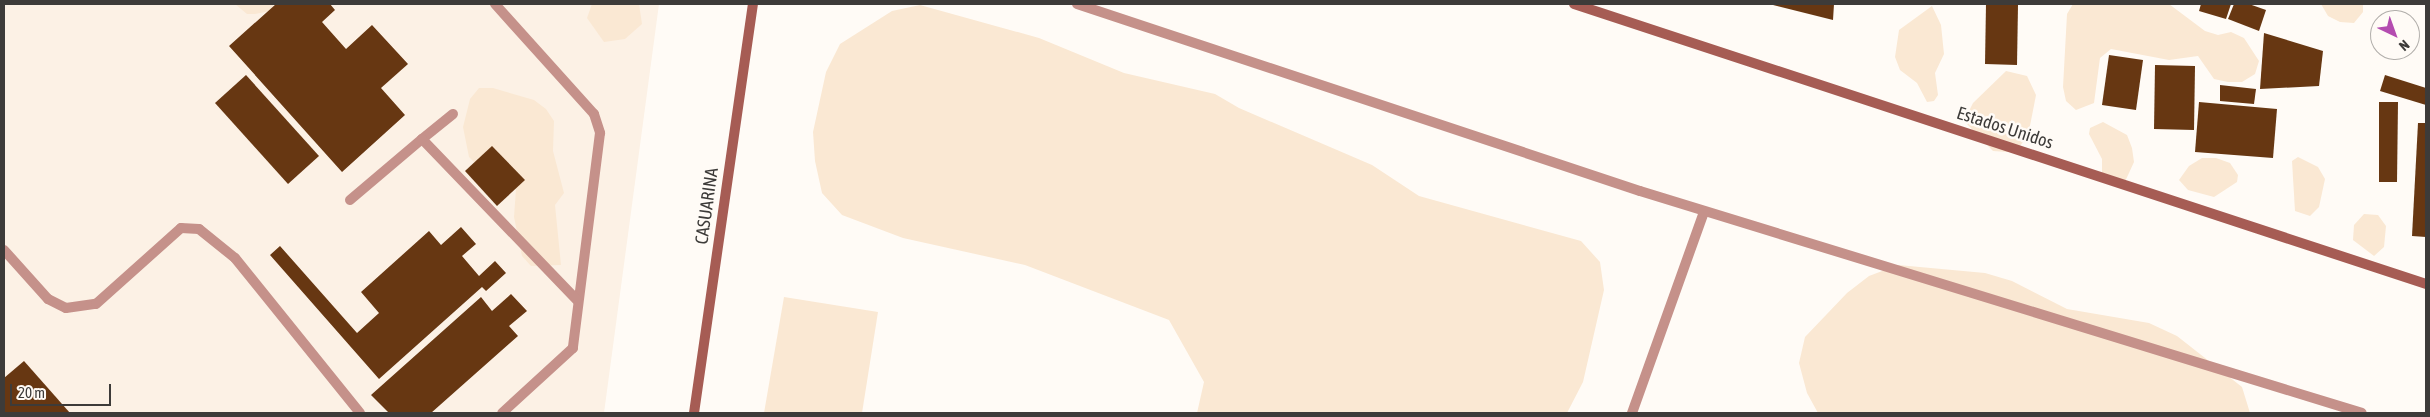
<!DOCTYPE html>
<style>
body{margin:0}
#map{position:relative;width:2430px;height:417px;overflow:hidden;background:#fffbf6;font-family:"Asap Condensed",sans-serif}
div>[style]{position:absolute}
[style*='--x']{left:calc(var(--x)*1px);top:calc(var(--y)*1px);width:calc(var(--w)*1px);rotate:calc(var(--a)*1deg)}
.built>*{inset:0;background:#fcf1e5}
.green>*{inset:0;background:#fae8d3}
.building>*{inset:0;background:#673712}
.lane>*{height:10px;margin:-5px;padding:0 5px;transform-origin:5px;border-radius:5px;background:#c5918a}
.street>*{height:10px;margin:-5px;padding:0 5px;transform-origin:5px;border-radius:5px;background:#c5918a}
.secondary>*{height:10px;margin:-5px;padding:0 5px;transform-origin:5px;border-radius:5px;background:#a65c54}
span{translate:-50% -50%;white-space:nowrap;text-align:center;line-height:1.15;-webkit-text-stroke:5px #fffbf6;paint-order:stroke}
.street-label{font-size:18px;color:#3d3b39}
.frame{position:absolute;inset:0;border:5px solid #3d3b39;pointer-events:none}
.north{position:absolute;left:2370px;top:10px;width:50px;height:50px;box-sizing:border-box;background:#fffbf6;border:1px solid #b1aeaa;border-radius:50%;rotate:138deg;font-size:14px;font-weight:700;line-height:20px;text-align:center;color:#3d3b39}
.north::after{content:'';display:block;margin:auto;width:18px;height:22px;background:#b44cb0;clip-path:polygon(50% 0,100% 100%,50% 72%,0 100%)}
.scale{position:absolute;left:10px;top:384px;width:101px;height:22px;box-sizing:border-box;border:2px solid #3d3b39;border-top:0;padding-left:6px;font-size:15px;line-height:18px;white-space:nowrap;color:#3d3b39;-webkit-text-stroke:4px #fffbf6;paint-order:stroke}
</style>
<div id="map">
<div class="built">
<div style="clip-path:polygon(4px 4px,659px 4px,604px 413px,4px 413px)"></div>
</div>
<div class="green">
<div style="clip-path:polygon(235px 4px,274px 4px,270px 11px,255px 14px,247px 14px)"></div>
<div style="clip-path:polygon(592px 4px,639px 4px,642px 24px,625px 39px,604px 42px,587px 18px)"></div>
<div style="clip-path:polygon(2073px 4px,2169px 4px,2205px 31px,2218px 35px,2231px 32px,2244px 38px,2259px 61px,2255px 74px,2242px 82px,2228px 82px,2214px 79px,2198px 56px,2169px 60px,2111px 49px,2100px 58px,2094px 103px,2076px 110px,2066px 101px,2063px 87px,2067px 14px)"></div>
<div style="clip-path:polygon(2321px 4px,2363px 4px,2363px 12px,2354px 23px,2340px 22px,2328px 16px)"></div>
<div style="clip-path:polygon(920px 5px,1039px 38px,1124px 73px,1215px 94px,1239px 108px,1372px 165px,1419px 196px,1581px 241px,1600px 262px,1604px 290px,1583px 382px,1567px 413px,1197px 413px,1204px 382px,1169px 320px,1025px 265px,903px 238px,842px 215px,822px 193px,815px 161px,813px 132px,826px 72px,840px 44px,892px 11px)"></div>
<div style="clip-path:polygon(1932px 6px,1941px 25px,1944px 54px,1935px 73px,1938px 95px,1934px 101px,1927px 102px,1917px 83px,1900px 70px,1895px 57px,1899px 30px)"></div>
<div style="clip-path:polygon(2006px 71px,2027px 76px,2036px 95px,2028px 136px,2019px 147px,2007px 152px,1993px 151px,1964px 121px,1973px 103px)"></div>
<div style="clip-path:polygon(479px 88px,493px 88px,534px 100px,546px 109px,554px 121px,553px 151px,564px 193px,555px 205px,561px 265px,531px 266px,522px 256px,514px 217px,516px 189px,489px 177px,469px 157px,463px 127px,470px 99px)"></div>
<div style="clip-path:polygon(2103px 122px,2127px 135px,2132px 148px,2134px 162px,2123px 186px,2102px 173px,2102px 159px,2089px 134px,2090px 128px)"></div>
<div style="clip-path:polygon(2298px 157px,2318px 167px,2325px 179px,2319px 207px,2310px 216px,2295px 211px,2292px 161px)"></div>
<div style="clip-path:polygon(2202px 158px,2216px 158px,2230px 163px,2238px 175px,2237px 182px,2214px 197px,2188px 190px,2179px 180px,2189px 166px)"></div>
<div style="clip-path:polygon(2364px 214px,2378px 215px,2386px 226px,2384px 247px,2374px 256px,2353px 240px,2354px 225px)"></div>
<div style="clip-path:polygon(1898px 265px,1985px 273px,2012px 281px,2067px 309px,2149px 323px,2177px 336px,2242px 387px,2250px 413px,1818px 413px,1807px 393px,1799px 363px,1805px 337px,1847px 293px,1869px 276px)"></div>
<div style="clip-path:polygon(784px 297px,878px 312px,862px 413px,764px 413px)"></div>
</div>
<div class="building">
<div style="clip-path:polygon(276px 4px,330px 4px,335px 10px,322px 22px,346px 49px,372px 25px,408px 64px,381px 88px,405px 115px,342px 172px,229px 46px)"></div>
<div style="clip-path:polygon(1769px 4px,1834px 4px,1833px 20px)"></div>
<div style="clip-path:polygon(1986px 4px,2018px 5px,2017px 65px,1985px 64px)"></div>
<div style="clip-path:polygon(2201px 4px,2231px 4px,2226px 19px,2199px 11px)"></div>
<div style="clip-path:polygon(2234px 4px,2249px 4px,2266px 10px,2259px 31px,2228px 19px)"></div>
<div style="clip-path:polygon(2264px 33px,2323px 51px,2319px 86px,2260px 89px)"></div>
<div style="clip-path:polygon(2109px 55px,2143px 60px,2136px 110px,2102px 105px)"></div>
<div style="clip-path:polygon(2155px 65px,2195px 66px,2194px 130px,2154px 129px)"></div>
<div style="clip-path:polygon(246px 75px,319px 156px,288px 184px,215px 103px)"></div>
<div style="clip-path:polygon(2385px 75px,2426px 88px,2426px 105px,2380px 91px)"></div>
<div style="clip-path:polygon(2220px 85px,2256px 89px,2254px 104px,2220px 101px)"></div>
<div style="clip-path:polygon(2199px 102px,2277px 109px,2273px 158px,2195px 152px)"></div>
<div style="clip-path:polygon(2379px 102px,2398px 102px,2397px 182px,2379px 182px)"></div>
<div style="clip-path:polygon(2418px 123px,2426px 123px,2426px 237px,2412px 236px)"></div>
<div style="clip-path:polygon(492px 146px,525px 180px,497px 206px,465px 171px)"></div>
<div style="clip-path:polygon(461px 227px,476px 244px,462px 256px,479px 276px,495px 261px,506px 273px,486px 291px,482px 287px,379px 379px,270px 255px,280px 246px,357px 333px,379px 313px,361px 292px,429px 231px,441px 245px)"></div>
<div style="clip-path:polygon(511px 294px,527px 311px,509px 326px,518px 336px,431px 413px,389px 413px,371px 395px,481px 297px,492px 311px)"></div>
<div style="clip-path:polygon(24px 361px,70px 413px,4px 413px,4px 378px)"></div>
</div>
<div class="lane">
<div style="--x:495;--y:4;--w:148;--a:48"></div>
<div style="--x:594;--y:114;--w:20;--a:72"></div>
<div style="--x:600;--y:133;--w:217;--a:97.2"></div>
<div style="--x:573;--y:348;--w:96;--a:137.5"></div>
<div style="--x:453;--y:114;--w:40;--a:141"></div>
<div style="--x:422;--y:139;--w:223;--a:46.1"></div>
<div style="--x:350;--y:200;--w:94;--a:-40.3"></div>
<div style="--x:4;--y:250;--w:66;--a:48.1"></div>
<div style="--x:48;--y:299;--w:20;--a:27"></div>
<div style="--x:66;--y:308;--w:30;--a:-8"></div>
<div style="--x:96;--y:304;--w:114;--a:-41.8"></div>
<div style="--x:181;--y:228;--w:18;--a:3"></div>
<div style="--x:199;--y:229;--w:46;--a:38.9"></div>
<div style="--x:235;--y:258;--w:199;--a:51.1"></div>
</div>
<div class="street">
<div style="--x:1077;--y:4;--w:593;--a:18.37"></div>
<div style="--x:1640;--y:191;--w:755;--a:17.09"></div>
<div style="--x:1632;--y:413;--w:214;--a:-70.3"></div>
</div>
<div class="secondary">
<div style="--x:1574;--y:4;--w:897;--a:18.19"></div>
<div style="--x:694;--y:413;--w:413;--a:-81.8"></div>
</div>
<div class="street-label">
<span style="left:2005px;top:128px;rotate:18deg">Estados Unidos</span>
<span style="left:707px;top:206px;rotate:-82deg">CASUARINA</span>
</div>
<div class="frame"></div>
<div class="north">N</div>
<div class="scale">20 m</div>
</div>
